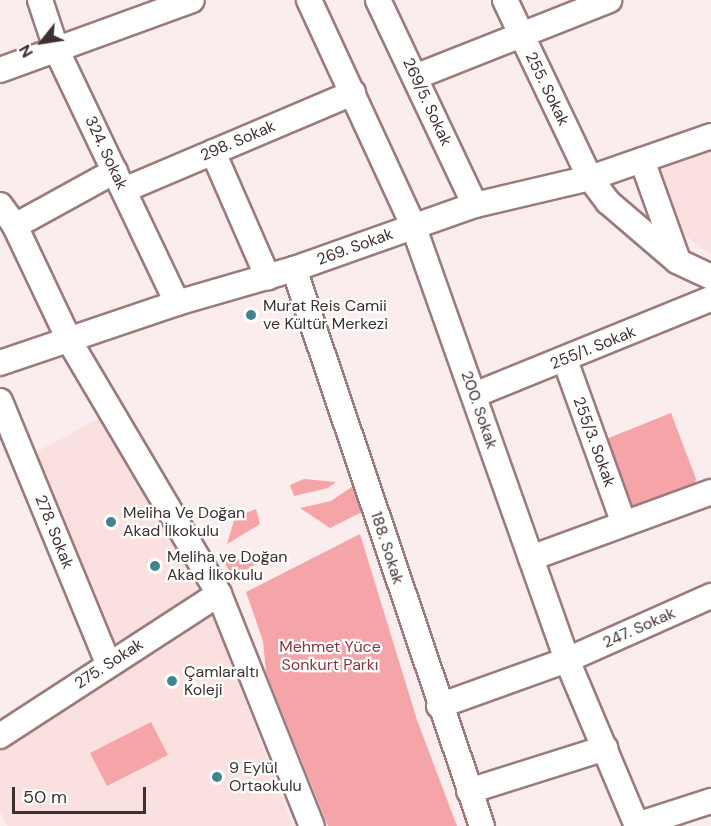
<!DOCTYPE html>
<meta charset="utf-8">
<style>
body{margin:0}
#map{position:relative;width:711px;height:826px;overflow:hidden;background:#fbeded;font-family:"DM Sans",sans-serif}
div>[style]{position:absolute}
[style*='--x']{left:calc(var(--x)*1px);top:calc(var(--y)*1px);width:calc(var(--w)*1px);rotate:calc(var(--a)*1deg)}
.built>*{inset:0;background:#fbe0e0}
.green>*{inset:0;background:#f5a4a8}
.roads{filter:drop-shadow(2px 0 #9b7b7c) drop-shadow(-2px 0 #9b7b7c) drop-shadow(0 2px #9b7b7c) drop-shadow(0 -2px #9b7b7c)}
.minor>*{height:24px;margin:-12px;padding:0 12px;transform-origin:12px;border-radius:12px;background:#fff}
.dots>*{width:16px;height:16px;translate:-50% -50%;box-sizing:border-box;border:3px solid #fff;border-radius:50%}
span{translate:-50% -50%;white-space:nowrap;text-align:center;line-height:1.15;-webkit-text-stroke:4.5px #fff;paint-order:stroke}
.street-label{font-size:16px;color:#3e3030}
.poi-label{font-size:16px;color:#3e3030}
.left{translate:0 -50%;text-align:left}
.park-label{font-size:16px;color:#8f313e}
.north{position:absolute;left:12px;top:12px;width:60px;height:60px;-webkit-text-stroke:4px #fff;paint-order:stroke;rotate:240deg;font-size:16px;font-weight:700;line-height:24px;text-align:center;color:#3e3030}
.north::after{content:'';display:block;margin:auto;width:21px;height:27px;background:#3e3030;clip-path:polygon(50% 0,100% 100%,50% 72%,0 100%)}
.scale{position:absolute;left:12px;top:787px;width:134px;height:27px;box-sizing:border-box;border:3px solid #3e3030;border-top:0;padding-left:8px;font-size:18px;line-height:21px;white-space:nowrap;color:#3e3030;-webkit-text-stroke:4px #fff;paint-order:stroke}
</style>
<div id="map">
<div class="built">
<div style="clip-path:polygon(711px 146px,711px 255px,654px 212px,649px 166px)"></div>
<div style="clip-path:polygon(101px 417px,203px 590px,109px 646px,33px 454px)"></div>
<div style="clip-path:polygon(212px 615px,293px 826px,7px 826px,0 811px,0 746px)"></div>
</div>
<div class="green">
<div style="clip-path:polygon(671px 413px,696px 479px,693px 491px,628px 515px,601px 441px)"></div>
<div style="clip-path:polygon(304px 479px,336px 482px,328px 488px,294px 496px,290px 485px)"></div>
<div style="clip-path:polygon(353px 486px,362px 512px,330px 528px,300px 508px,331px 501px)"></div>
<div style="clip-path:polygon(256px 509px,260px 524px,227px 544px,235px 517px)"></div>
<div style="clip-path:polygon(360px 534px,417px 720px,457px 826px,328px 826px,266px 672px,263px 641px,246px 592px)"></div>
<div style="clip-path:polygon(222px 558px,255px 561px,254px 565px,233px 578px)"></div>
<div style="clip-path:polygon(151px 722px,168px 755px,107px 786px,90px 753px)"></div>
</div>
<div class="roads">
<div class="minor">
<div style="--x:40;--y:0;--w:54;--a:71.6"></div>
<div style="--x:57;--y:51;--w:279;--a:64.5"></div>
<div style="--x:309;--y:0;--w:248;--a:65.2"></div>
<div style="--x:413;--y:225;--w:461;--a:70.5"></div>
<div style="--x:567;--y:660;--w:180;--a:67.1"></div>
<div style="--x:378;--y:0;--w:227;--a:64.7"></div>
<div style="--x:505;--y:0;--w:197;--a:64.5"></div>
<div style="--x:590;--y:178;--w:30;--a:53"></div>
<div style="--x:608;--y:202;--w:91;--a:40.5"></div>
<div style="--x:677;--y:261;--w:38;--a:25"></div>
<div style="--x:0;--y:70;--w:204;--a:-20"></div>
<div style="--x:415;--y:77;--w:209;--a:-21.6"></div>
<div style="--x:213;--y:152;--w:137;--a:66.4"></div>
<div style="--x:642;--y:160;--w:104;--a:70.3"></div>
<div style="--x:124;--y:190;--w:249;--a:-23"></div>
<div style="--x:0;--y:205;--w:26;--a:54"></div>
<div style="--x:15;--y:226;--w:128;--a:64.6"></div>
<div style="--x:70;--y:342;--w:293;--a:59.4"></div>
<div style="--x:219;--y:594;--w:250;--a:68.2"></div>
<div style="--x:15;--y:226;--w:114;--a:-28.8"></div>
<div style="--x:294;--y:269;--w:588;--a:71.35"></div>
<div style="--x:565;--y:360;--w:174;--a:70.2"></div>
<div style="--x:0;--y:363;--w:187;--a:-18.7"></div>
<div style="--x:177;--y:303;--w:122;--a:-16.2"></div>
<div style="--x:294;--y:269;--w:192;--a:-19.5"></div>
<div style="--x:475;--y:205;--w:118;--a:-13.2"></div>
<div style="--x:590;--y:178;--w:128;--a:-19.1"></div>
<div style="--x:474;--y:395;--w:256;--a:-22.1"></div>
<div style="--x:0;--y:401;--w:283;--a:67.6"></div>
<div style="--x:531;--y:558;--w:192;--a:-20.1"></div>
<div style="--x:439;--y:706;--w:136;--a:-19.8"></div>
<div style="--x:567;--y:660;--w:158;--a:-24"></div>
<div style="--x:0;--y:736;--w:261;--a:-33"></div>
<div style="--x:469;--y:791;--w:143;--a:-17.5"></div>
<div style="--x:637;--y:825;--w:78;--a:-18"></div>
</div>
</div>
<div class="dots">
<div style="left:251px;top:315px;background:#3f8590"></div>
<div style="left:111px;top:522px;background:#3f8590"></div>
<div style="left:155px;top:566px;background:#3f8590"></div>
<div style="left:172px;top:681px;background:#3f8590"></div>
<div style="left:217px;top:777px;background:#3f8590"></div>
</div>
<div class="street-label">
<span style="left:547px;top:89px;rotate:64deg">255. Sokak</span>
<span style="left:427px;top:102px;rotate:65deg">269/5. Sokak</span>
<span style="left:238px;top:141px;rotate:-23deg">298. Sokak</span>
<span style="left:106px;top:153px;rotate:65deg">324. Sokak</span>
<span style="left:355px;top:247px;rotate:-20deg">269. Sokak</span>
<span style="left:593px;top:348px;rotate:-22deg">255/1. Sokak</span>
<span style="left:479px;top:410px;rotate:71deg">200. Sokak</span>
<span style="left:594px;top:442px;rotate:70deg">255/3. Sokak</span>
<span style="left:54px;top:532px;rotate:68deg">278. Sokak</span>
<span style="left:387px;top:548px;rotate:72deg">188. Sokak</span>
<span style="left:639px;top:628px;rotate:-24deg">247. Sokak</span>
<span style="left:109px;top:664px;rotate:-33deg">275. Sokak</span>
</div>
<div class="poi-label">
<span class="left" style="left:263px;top:315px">Murat Reis Camii<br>ve Kültür Merkezi</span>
<span class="left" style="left:123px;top:522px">Meliha Ve Doğan<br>Akad İlkokulu</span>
<span class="left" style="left:167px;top:566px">Meliha ve Doğan<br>Akad İlkokulu</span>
<span class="left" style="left:184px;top:681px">Çamlaraltı<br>Koleji</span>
<span class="left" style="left:229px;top:777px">9 Eylül<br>Ortaokulu</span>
</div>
<div class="park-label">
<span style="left:330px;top:656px">Mehmet Yüce<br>Sonkurt Parkı</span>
</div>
<div class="north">N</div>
<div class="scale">50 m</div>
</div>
